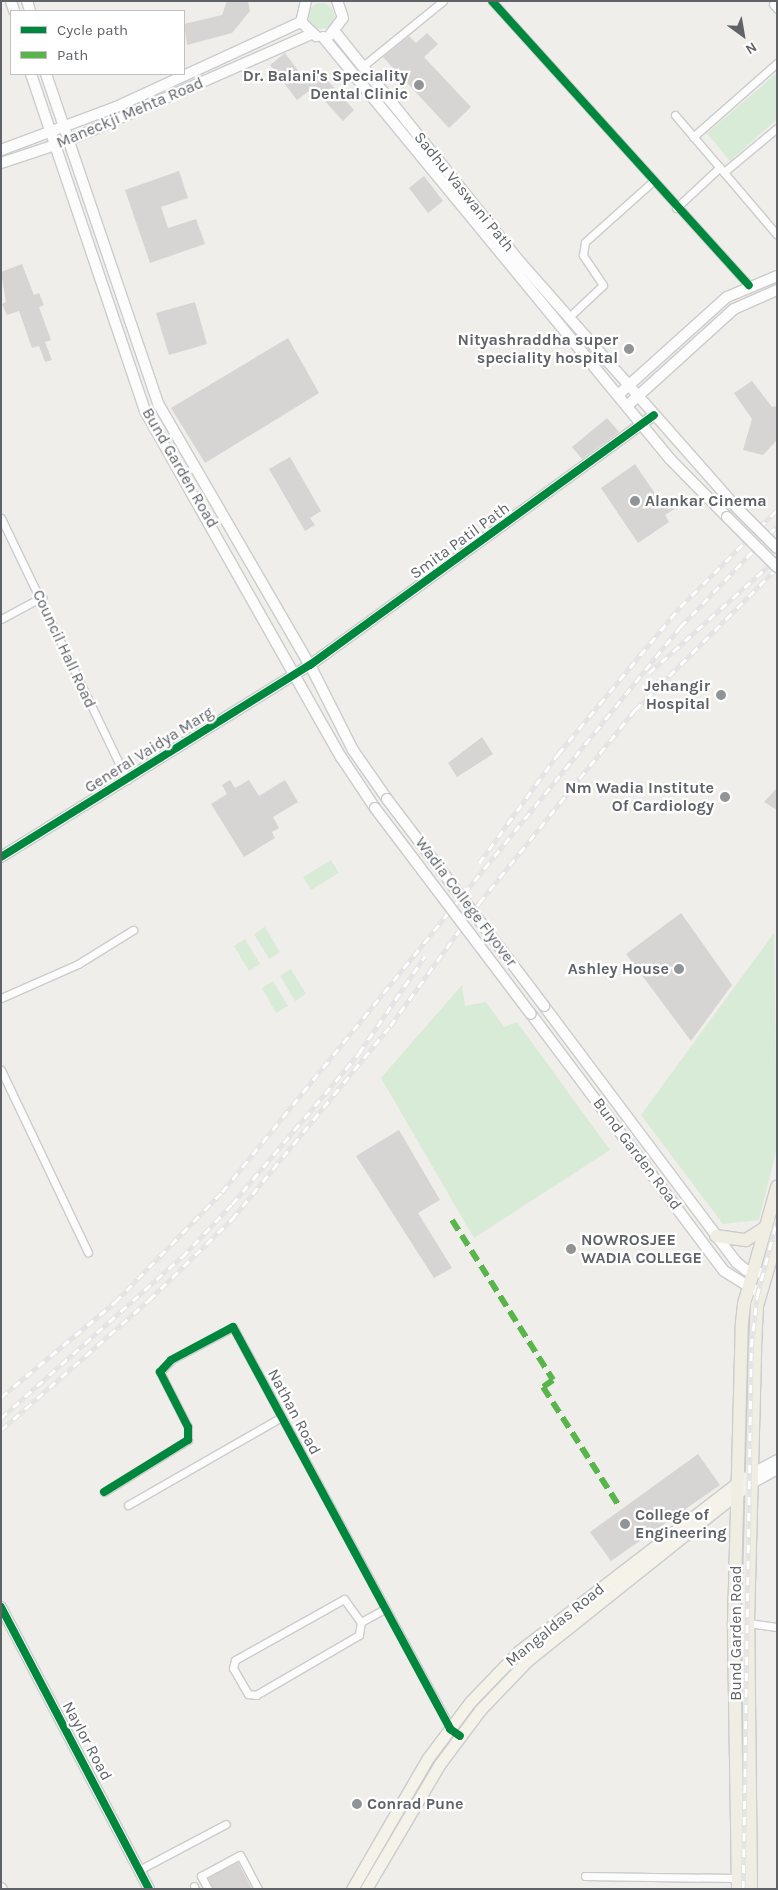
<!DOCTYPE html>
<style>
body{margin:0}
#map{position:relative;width:778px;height:1890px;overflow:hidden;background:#efeeea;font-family:Karla,sans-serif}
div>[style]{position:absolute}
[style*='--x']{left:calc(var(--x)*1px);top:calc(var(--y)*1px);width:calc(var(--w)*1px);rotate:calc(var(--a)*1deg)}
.green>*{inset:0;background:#d8ebd6}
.round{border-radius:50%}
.building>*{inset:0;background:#d6d5d3}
.roads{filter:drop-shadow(1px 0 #cbcccc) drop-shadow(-1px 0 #cbcccc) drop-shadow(0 1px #cbcccc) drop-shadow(0 -1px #cbcccc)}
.street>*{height:7px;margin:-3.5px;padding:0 3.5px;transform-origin:3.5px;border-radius:3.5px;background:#fdfcfc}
.secondary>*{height:10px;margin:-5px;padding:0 5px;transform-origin:5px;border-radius:5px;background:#fdfcfc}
.primary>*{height:11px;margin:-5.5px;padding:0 5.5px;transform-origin:5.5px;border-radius:5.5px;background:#f4f2e9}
.highway>*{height:12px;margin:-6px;padding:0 6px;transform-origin:6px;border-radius:6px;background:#f0ede3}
.rail>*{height:4.5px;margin-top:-2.25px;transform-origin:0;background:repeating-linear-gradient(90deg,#fff 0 8px,#e4e4e4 0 16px);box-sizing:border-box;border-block:1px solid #e4e4e4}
.bridges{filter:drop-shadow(1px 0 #cacacb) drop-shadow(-1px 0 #cacacb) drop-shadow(0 1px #cacacb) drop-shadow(0 -1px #cacacb)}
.secondary-bridge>*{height:10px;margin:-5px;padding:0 5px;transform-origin:5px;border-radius:5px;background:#fdfcfc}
.quiet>*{height:6px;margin-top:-3px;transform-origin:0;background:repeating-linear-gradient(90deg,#58b549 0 12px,transparent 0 18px)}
.cycleway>*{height:8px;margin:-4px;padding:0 4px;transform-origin:4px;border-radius:4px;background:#00873e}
.dots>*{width:14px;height:14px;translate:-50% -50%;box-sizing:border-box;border:2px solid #fff;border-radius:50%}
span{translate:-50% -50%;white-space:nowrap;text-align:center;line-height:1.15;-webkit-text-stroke:4.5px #fff;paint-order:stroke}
.poi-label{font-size:16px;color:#5f6368;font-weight:700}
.right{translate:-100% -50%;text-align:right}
.left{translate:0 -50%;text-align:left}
.street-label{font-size:16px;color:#5f6368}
.frame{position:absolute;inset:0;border:2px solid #5f6368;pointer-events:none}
.legend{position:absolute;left:10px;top:10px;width:175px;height:65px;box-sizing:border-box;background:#fff;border:1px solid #bfc1c3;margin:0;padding:6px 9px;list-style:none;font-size:15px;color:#5f6368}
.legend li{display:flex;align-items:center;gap:10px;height:25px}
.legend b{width:25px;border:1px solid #bfc1c3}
.north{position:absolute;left:718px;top:10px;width:50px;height:50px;-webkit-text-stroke:4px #fff;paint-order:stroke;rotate:148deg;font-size:14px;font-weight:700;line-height:20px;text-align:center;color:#5f6368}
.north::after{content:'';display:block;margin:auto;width:18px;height:22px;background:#5f6368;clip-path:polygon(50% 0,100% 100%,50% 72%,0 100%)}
</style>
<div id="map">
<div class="green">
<div class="round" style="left:308px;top:3px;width:26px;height:26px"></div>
<div style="clip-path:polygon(777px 73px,777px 119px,730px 161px,707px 133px)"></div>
<div style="clip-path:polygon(331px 860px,339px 873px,311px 890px,303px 877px)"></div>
<div style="clip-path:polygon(265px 927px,280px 952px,269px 959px,254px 934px)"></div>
<div style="clip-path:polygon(774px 933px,777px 1148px,759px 1220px,723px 1224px,641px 1115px)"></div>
<div style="clip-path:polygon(245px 939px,260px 964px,249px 971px,234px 946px)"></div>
<div style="clip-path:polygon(291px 969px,306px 994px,295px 1001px,280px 976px)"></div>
<div style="clip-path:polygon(273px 981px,288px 1006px,276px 1013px,262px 988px)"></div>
<div style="clip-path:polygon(462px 985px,465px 1006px,486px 1002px,504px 1027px,517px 1022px,610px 1150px,474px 1238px,381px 1078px)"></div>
</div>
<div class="building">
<div style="clip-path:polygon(227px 1px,248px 1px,250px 11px,232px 33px,187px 45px,184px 24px,222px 15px)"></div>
<div style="clip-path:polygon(427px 33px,438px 44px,424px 57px,471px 107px,449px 128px,383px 57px,409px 36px,416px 43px)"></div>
<div style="clip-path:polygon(285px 53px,300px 73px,321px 73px,354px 110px,343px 121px,313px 88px,297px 100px,270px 65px)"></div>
<div style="clip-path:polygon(179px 171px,188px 198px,161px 207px,168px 228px,196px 219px,205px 244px,150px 263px,125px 190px)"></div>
<div style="clip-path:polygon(424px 176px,443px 201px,428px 213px,409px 188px)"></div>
<div style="clip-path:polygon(22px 264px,34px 295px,39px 293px,44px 305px,39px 307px,51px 340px,45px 342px,52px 360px,45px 362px,39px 346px,32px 348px,19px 311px,7px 315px,2px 304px,6px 302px,1px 272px)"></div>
<div style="clip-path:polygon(195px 302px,207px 344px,169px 355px,156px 313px)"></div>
<div style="clip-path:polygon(288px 338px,319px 393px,205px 463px,171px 408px)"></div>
<div style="clip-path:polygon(752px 381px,772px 407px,777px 406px,777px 440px,763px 455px,743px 450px,752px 419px,734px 393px)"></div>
<div style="clip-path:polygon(607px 418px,619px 432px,582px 459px,572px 447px)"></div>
<div style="clip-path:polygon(290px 457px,321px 511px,310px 518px,315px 525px,305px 531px,269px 469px)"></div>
<div style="clip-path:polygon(635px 464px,662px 504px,670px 499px,676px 508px,665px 515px,669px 522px,638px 543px,601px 488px)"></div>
<div style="clip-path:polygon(482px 737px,493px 754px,457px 777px,448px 763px)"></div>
<div style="clip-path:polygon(230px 780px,235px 788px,249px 780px,259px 796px,285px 780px,298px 802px,273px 817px,279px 828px,272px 832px,275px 838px,244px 857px,211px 804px,227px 794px,222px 785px)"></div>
<div style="clip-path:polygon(777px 788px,777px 810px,764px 802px)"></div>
<div style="clip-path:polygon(681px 913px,732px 985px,691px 1041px,626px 954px)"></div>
<div style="clip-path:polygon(399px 1130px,440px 1200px,418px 1213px,452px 1268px,434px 1278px,356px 1156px)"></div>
<div style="clip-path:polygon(698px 1454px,720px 1485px,611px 1561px,590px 1532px)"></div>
<div style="clip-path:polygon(238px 1862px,252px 1889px,213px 1889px,208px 1878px)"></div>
</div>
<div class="roads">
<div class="street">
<div style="--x:492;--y:1;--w:383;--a:47.9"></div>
<div style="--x:773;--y:4;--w:6;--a:51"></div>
<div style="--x:363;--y:66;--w:103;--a:-39.1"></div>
<div style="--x:675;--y:115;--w:157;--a:49.6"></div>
<div style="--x:693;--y:137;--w:112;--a:-41.4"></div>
<div style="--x:724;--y:172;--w:69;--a:-39.7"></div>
<div style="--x:676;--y:208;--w:60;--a:-43"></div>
<div style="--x:568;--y:318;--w:48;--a:-43.3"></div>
<div style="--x:603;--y:285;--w:36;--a:-124"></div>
<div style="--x:583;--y:255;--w:13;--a:-81"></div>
<div style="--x:585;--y:242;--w:90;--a:-41.8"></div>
<div style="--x:1;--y:518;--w:291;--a:64.3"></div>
<div style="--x:1;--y:619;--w:47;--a:-28.2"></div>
<div style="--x:1;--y:998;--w:84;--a:-23.8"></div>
<div style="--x:78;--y:964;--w:65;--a:-31.7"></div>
<div style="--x:1;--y:1070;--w:202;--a:64.5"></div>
<div style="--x:104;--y:1492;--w:99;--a:-31.8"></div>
<div style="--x:188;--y:1440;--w:13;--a:-90"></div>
<div style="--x:188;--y:1427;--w:62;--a:-117"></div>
<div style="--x:160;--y:1372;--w:16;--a:-47"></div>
<div style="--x:171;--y:1360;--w:70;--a:-28"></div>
<div style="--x:233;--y:1327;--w:459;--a:61.5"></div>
<div style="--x:128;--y:1505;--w:175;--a:-29.8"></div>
<div style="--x:344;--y:1599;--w:29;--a:54"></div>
<div style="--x:361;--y:1622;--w:13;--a:99"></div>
<div style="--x:359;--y:1635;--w:119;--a:149.8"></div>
<div style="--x:256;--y:1695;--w:8;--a:-173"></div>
<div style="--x:248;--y:1694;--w:30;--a:-120"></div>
<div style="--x:233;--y:1668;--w:8;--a:-76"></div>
<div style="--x:235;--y:1660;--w:125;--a:-29.2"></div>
<div style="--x:361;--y:1622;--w:26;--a:-29"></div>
<div style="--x:748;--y:1623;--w:29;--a:8"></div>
<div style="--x:139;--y:1870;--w:98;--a:-27.9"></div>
<div style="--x:585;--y:1876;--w:152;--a:0.8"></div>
<div style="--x:194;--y:1886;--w:3;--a:72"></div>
<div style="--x:208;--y:1889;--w:15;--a:-118"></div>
<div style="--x:201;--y:1876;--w:44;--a:-28.3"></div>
<div style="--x:240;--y:1855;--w:38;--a:62"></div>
</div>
<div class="secondary">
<div style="--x:11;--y:1;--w:10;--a:73"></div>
<div style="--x:27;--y:1;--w:10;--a:73"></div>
<div style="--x:306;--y:1;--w:22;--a:103"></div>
<div style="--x:301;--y:22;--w:21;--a:43"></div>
<div style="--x:335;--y:32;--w:297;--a:51.2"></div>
<div style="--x:521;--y:263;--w:325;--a:48.6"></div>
<div style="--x:330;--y:35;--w:21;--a:-53"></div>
<div style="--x:343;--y:18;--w:18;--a:-109"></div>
<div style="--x:323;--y:37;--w:546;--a:50.57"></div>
<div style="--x:670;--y:459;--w:81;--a:45.5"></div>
<div style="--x:31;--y:74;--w:356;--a:71.3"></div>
<div style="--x:145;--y:411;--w:398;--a:60.5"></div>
<div style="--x:341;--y:757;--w:61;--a:56.3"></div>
<div style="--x:46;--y:74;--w:350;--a:71.2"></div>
<div style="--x:159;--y:405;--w:301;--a:59.9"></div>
<div style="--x:310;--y:665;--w:95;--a:63.2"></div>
<div style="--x:353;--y:750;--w:60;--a:55.2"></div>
<div style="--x:1;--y:150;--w:123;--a:-20.5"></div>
<div style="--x:116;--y:107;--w:204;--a:-24.7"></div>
<div style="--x:1;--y:163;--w:73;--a:-18.4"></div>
<div style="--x:70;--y:140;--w:263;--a:-23.7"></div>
<div style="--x:618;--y:395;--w:147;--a:-42"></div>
<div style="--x:727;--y:297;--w:54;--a:-22.8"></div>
<div style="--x:627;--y:406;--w:144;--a:-42.2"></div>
<div style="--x:734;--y:309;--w:47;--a:-23.8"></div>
<div style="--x:1;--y:857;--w:364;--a:-31.9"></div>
<div style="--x:310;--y:665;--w:425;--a:-36"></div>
<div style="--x:544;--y:1006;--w:320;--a:53.1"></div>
<div style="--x:736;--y:1262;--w:13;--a:39"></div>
<div style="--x:746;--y:1270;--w:20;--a:11"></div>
<div style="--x:531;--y:1014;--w:321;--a:53.1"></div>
<div style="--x:724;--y:1271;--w:36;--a:32"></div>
<div style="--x:753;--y:1473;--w:27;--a:-28"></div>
<div style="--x:754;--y:1482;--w:26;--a:-29"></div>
<div style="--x:1;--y:1607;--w:318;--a:62.3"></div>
<div style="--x:1;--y:1888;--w:1;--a:45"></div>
</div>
<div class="primary">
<div style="--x:352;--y:1889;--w:151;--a:-59.9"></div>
<div style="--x:428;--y:1758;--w:70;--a:-53.1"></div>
<div style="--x:470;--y:1702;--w:71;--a:-46.1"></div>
<div style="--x:519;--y:1651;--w:284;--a:-37.6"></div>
<div style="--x:366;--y:1889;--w:144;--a:-59.5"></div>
<div style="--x:439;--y:1765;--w:69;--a:-53.3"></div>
<div style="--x:480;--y:1710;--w:69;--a:-46.2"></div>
<div style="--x:528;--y:1660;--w:274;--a:-38.6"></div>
</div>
<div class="highway">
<div style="--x:716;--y:1236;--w:30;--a:8"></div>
<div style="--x:746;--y:1240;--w:24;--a:-33"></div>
<div style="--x:738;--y:1889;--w:266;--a:-90.9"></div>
<div style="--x:734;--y:1623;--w:300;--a:-88.5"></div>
<div style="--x:742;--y:1323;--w:19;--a:-84"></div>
<div style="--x:744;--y:1304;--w:122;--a:-74.2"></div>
<div style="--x:751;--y:1889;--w:266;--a:-90.6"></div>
<div style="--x:748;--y:1623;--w:275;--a:-88.5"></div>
<div style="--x:755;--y:1348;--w:42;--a:-87.3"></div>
<div style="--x:757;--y:1306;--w:71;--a:-73.6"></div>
</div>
</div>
<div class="rail">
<div style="--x:649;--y:673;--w:172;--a:-41.9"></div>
<div style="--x:479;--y:863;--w:135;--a:-54.1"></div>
<div style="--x:558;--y:754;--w:191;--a:-50.3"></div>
<div style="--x:680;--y:607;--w:137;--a:-45"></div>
<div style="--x:1;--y:1397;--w:148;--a:-39.8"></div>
<div style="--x:115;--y:1302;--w:153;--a:-45.8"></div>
<div style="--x:222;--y:1192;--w:727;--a:-50.97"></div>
<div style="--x:680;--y:627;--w:140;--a:-46.2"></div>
<div style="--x:1;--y:1418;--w:242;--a:-41.7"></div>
<div style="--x:182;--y:1257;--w:73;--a:-46.7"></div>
<div style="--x:232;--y:1204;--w:197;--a:-49.9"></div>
<div style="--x:359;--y:1053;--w:117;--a:-55.8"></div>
<div style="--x:1;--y:1430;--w:197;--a:-41.3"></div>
<div style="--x:149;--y:1300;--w:116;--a:-44.3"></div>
<div style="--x:232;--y:1219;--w:249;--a:-50.7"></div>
<div style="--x:390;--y:1026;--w:152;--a:-54.1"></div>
<div style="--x:479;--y:903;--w:248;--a:-51.1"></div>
<div style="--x:635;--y:710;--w:201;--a:-45"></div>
<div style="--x:743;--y:1889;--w:542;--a:-89.15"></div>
<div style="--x:751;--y:1347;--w:51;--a:-83.3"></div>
<div style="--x:757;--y:1296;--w:80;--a:-75.4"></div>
</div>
<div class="bridges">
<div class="secondary-bridge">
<div style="--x:736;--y:507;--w:58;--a:45"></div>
<div style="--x:727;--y:517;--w:71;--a:45"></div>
<div style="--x:387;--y:799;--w:260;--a:52.8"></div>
<div style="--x:375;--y:808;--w:258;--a:52.9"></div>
</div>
</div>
<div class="quiet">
<div style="--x:452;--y:1220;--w:189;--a:57.7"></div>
<div style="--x:553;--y:1380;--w:12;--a:145"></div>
<div style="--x:543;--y:1387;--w:141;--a:57.4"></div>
</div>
<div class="cycleway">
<div style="--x:492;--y:1;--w:383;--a:47.9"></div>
<div style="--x:1;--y:857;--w:364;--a:-31.9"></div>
<div style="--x:310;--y:665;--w:425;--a:-36"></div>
<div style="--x:104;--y:1492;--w:99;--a:-31.8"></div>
<div style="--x:188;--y:1440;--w:13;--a:-90"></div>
<div style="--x:188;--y:1427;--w:62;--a:-117"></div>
<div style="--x:160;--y:1372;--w:16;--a:-47"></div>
<div style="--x:171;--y:1360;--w:70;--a:-28"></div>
<div style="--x:233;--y:1327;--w:457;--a:61.6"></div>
<div style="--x:450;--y:1729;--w:12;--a:35"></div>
<div style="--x:1;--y:1607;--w:318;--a:62.3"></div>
</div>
<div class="dots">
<div style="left:419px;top:85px;background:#919496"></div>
<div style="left:629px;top:349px;background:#919496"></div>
<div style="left:635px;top:501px;background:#919496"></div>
<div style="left:721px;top:695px;background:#919496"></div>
<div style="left:725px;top:797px;background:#919496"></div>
<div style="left:679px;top:969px;background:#919496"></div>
<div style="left:571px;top:1249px;background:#919496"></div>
<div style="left:625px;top:1524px;background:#919496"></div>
<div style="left:357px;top:1804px;background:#919496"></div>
</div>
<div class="poi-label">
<span class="right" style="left:408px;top:85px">Dr. Balani's Speciality<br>Dental Clinic</span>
<span class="right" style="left:618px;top:349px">Nityashraddha super<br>speciality hospital</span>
<span class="left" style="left:645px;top:501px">Alankar Cinema</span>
<span class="right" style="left:710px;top:695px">Jehangir<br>Hospital</span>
<span class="right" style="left:714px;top:797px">Nm Wadia Institute<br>Of Cardiology</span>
<span class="right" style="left:669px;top:969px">Ashley House</span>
<span class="left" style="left:581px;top:1249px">NOWROSJEE<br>WADIA COLLEGE</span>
<span class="left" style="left:635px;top:1524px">College of<br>Engineering</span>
<span class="left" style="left:367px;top:1804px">Conrad Pune</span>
</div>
<div class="street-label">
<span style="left:130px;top:113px;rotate:-23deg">Maneckji Mehta Road</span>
<span style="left:464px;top:192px;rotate:51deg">Sadhu Vaswani Path</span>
<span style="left:180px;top:468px;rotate:60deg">Bund Garden Road</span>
<span style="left:460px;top:541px;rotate:-36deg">Smita Patil Path</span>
<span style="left:64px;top:649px;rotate:65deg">Council Hall Road</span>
<span style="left:149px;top:750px;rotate:-32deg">General Vaidya Marg</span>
<span style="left:466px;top:902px;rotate:53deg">Wadia College Flyover</span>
<span style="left:637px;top:1154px;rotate:53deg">Bund Garden Road</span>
<span style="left:294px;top:1412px;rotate:62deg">Nathan Road</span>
<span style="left:555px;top:1625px;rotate:-39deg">Mangaldas Road</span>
<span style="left:736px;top:1633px;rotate:-90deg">Bund Garden Road</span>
<span style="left:87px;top:1741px;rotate:62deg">Naylor Road</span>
</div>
<div class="frame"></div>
<ul class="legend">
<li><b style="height:6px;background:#00873e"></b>Cycle path</li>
<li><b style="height:6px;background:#58b549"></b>Path</li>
</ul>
<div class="north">N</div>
</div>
